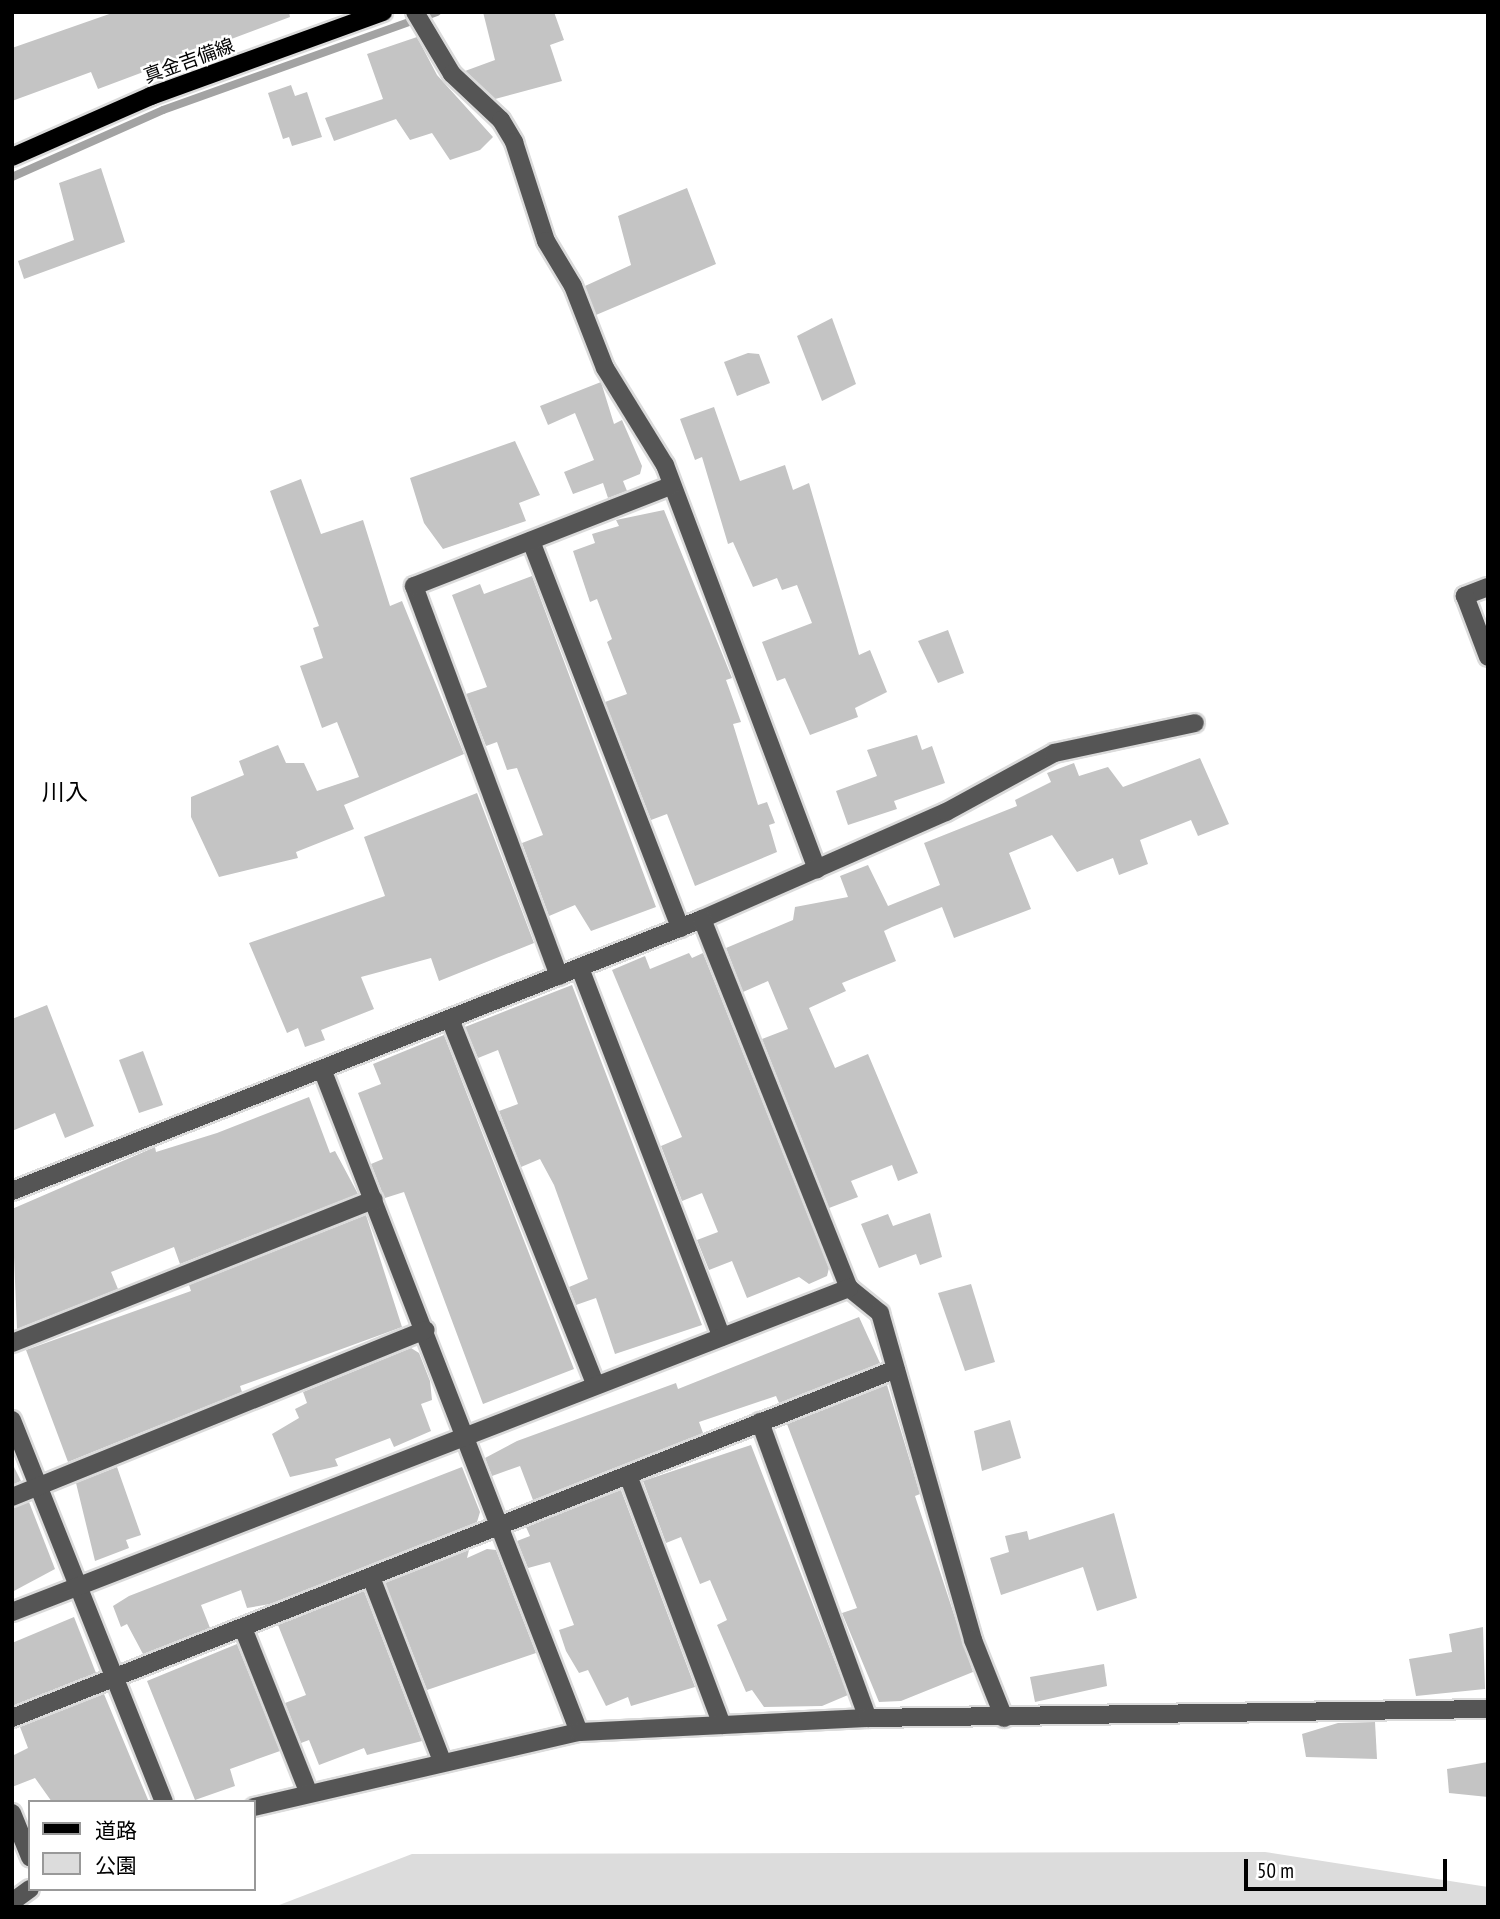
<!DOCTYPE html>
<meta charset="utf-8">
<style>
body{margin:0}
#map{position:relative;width:1500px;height:1919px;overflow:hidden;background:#fff;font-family:"PT Sans Narrow","Noto Sans JP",sans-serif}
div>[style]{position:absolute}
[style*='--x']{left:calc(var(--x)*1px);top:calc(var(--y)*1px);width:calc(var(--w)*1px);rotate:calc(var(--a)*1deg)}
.green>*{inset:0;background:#dcdcdc}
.stream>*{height:8px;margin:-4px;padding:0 4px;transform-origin:4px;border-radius:4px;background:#a3a3a3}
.building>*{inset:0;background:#c4c4c4}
.roads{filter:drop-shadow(2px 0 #dbdbdb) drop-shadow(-2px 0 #dbdbdb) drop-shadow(0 2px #dbdbdb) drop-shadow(0 -2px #dbdbdb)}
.minor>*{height:18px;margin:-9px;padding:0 9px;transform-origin:9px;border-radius:9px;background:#555}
.major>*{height:18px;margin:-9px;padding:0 9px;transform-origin:9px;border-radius:9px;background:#000}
span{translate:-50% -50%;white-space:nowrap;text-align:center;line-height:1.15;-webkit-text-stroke:5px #fff;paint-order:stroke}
.street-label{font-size:19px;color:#000}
.quarter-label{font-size:23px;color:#000}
.frame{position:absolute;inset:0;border:14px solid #000;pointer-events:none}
.legend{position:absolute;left:28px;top:1800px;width:228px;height:91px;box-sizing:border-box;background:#fff;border:2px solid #999;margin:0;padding:9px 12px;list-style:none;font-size:21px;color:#000}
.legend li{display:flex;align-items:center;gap:14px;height:35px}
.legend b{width:35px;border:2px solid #999}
.scale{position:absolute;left:1244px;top:1859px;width:203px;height:32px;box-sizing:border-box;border:4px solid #000;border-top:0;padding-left:9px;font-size:21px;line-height:24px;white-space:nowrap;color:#000;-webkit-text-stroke:5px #fff;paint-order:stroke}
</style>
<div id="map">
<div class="green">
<div style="clip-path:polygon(1265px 1852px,1488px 1887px,1488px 1907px,274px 1907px,412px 1854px)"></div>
</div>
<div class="stream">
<div style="--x:12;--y:177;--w:165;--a:-23.9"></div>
<div style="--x:163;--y:110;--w:291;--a:-19.7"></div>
</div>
<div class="building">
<div style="clip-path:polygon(115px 12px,289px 12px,290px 17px,98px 89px,91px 72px,12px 101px,12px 48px)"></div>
<div style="clip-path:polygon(483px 12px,554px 12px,564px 40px,550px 45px,562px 81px,495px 99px,465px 71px,495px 60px)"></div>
<div style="clip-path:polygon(417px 37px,437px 75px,493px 137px,480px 150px,450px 160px,432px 133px,410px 140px,396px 119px,334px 141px,325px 118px,383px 99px,367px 54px)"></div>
<div style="clip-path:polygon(291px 85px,295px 96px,307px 92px,322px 137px,292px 146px,289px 137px,283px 139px,268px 93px)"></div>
<div style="clip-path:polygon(101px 168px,125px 242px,24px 279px,18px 261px,74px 240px,59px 183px)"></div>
<div style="clip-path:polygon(687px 188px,716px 264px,596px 315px,585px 286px,631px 265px,618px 216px)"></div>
<div style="clip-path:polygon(832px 318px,856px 384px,822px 401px,797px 336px)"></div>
<div style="clip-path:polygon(748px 353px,759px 354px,770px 383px,737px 396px,724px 362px)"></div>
<div style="clip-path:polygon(601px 382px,614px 424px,622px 420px,642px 466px,640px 474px,623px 481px,627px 491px,608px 498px,603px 483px,573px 494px,564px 472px,594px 460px,575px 413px,548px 425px,540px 406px)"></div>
<div style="clip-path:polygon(714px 407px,740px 481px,785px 465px,793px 490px,809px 483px,859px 655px,870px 650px,887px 692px,855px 708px,858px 717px,810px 735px,785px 678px,777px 681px,762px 642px,812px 623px,797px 585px,782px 590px,777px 578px,753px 587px,733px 542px,728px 544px,702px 457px,695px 460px,680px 419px)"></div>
<div style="clip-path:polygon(515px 441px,540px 495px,519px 503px,526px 521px,443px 549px,424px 523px,410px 478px)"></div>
<div style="clip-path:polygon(301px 479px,321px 534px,363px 520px,390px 606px,402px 601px,464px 754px,344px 805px,354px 829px,296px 852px,298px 858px,219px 877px,191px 817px,191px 797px,244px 775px,239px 761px,278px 745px,286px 763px,304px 763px,317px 791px,359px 777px,337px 722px,322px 728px,300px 666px,323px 658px,313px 628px,319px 626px,270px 491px)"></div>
<div style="clip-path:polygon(664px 510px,732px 678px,726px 680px,741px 722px,733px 724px,758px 805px,767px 802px,775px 823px,769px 825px,777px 852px,695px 886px,667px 814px,651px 820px,605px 702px,627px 694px,607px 642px,612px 639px,597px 599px,590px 602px,573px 551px,595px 543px,592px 534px,619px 526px,616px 520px)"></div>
<div style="clip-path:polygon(532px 576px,656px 907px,591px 931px,575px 905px,549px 916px,522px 843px,543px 835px,517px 768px,507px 770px,497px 742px,486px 746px,466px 694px,487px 687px,452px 595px,480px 584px,484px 594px)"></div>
<div style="clip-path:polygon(948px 630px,964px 673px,938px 683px,918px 641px)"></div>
<div style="clip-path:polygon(917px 735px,922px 750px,932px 746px,945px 783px,894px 801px,897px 809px,848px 825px,836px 791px,877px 776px,867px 750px)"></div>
<div style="clip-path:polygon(1200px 758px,1229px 824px,1198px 836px,1191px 820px,1140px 840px,1148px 864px,1119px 875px,1113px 858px,1077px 872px,1052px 835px,1009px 853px,1031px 909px,954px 938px,942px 907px,892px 927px,884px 931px,896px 961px,842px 983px,846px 991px,809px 1008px,835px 1068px,868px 1054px,918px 1173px,898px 1181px,892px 1165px,851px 1181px,858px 1197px,829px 1208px,762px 1039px,788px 1029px,768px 981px,743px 992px,726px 948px,793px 920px,795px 907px,848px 897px,840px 876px,868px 865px,888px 906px,940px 885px,924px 843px,1017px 806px,1015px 800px,1051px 782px,1047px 773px,1074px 763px,1079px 776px,1108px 767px,1123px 787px)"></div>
<div style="clip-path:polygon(477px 793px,534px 943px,439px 981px,431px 958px,361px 977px,374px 1009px,321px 1030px,325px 1040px,305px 1047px,298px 1028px,287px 1033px,249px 943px,385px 896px,364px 837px)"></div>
<div style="clip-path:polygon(689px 953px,692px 958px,703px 953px,829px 1268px,827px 1276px,809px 1284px,799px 1277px,747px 1298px,732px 1261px,709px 1270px,697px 1240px,718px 1232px,702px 1193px,682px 1201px,661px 1146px,682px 1137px,612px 970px,645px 956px,650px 969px)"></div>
<div style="clip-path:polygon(572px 985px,702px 1325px,615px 1354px,596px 1298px,576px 1305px,569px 1287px,588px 1279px,554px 1185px,540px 1159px,521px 1167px,499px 1111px,518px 1104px,498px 1050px,478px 1058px,465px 1027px)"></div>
<div style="clip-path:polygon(47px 1005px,94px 1126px,65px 1138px,55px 1113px,12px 1131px,12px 1019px)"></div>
<div style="clip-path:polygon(444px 1035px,574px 1369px,483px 1404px,404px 1192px,385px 1198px,382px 1192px,371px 1164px,383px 1159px,358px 1093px,381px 1084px,373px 1064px)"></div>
<div style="clip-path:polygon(143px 1051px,163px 1105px,139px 1113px,119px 1060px)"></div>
<div style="clip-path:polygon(309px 1097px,330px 1153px,335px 1151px,358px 1194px,180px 1264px,174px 1247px,111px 1272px,118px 1289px,17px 1329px,12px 1209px,155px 1147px,156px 1152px,217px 1133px)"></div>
<div style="clip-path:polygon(930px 1213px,942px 1257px,920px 1265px,916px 1254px,879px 1268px,861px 1224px,888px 1214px,893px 1226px)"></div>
<div style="clip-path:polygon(366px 1215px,402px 1327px,240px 1386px,242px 1392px,68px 1462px,26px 1350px,191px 1291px,189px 1285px)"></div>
<div style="clip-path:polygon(971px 1284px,995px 1362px,965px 1371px,938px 1293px)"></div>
<div style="clip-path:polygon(859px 1317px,880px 1363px,779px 1403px,776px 1396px,699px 1422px,703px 1433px,533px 1500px,520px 1466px,492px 1476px,485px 1458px,517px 1441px,676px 1383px,678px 1389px)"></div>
<div style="clip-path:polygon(411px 1348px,419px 1353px,430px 1381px,432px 1400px,421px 1404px,431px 1431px,394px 1447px,390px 1438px,335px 1459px,338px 1466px,290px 1477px,272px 1434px,299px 1418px,295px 1409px,307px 1403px,303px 1392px)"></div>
<div style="clip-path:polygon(887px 1385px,920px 1494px,915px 1496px,973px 1672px,901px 1701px,879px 1702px,842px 1613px,857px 1608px,787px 1424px)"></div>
<div style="clip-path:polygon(1010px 1420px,1021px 1458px,982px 1471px,974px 1431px)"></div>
<div style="clip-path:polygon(751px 1445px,848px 1695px,822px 1706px,764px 1707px,752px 1690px,746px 1692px,717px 1625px,727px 1620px,710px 1580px,700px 1584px,681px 1537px,666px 1543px,643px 1481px)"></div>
<div style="clip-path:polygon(12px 1463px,21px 1481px,12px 1485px)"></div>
<div style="clip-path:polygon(117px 1467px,141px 1535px,126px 1540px,129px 1548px,95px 1561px,76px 1483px)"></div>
<div style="clip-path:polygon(462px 1467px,480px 1512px,477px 1522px,270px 1604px,247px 1608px,241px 1590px,201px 1605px,210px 1628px,143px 1654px,127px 1624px,121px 1627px,113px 1606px,129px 1596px)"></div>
<div style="clip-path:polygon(621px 1490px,695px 1687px,631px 1706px,628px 1697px,606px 1706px,588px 1670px,579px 1673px,566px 1651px,559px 1630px,574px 1625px,550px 1562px,528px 1568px,517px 1541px,530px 1536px,526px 1527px)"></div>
<div style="clip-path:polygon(29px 1502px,55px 1569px,12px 1592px,12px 1508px)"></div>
<div style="clip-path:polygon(1114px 1513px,1137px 1598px,1097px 1611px,1083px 1567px,1001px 1595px,990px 1558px,1009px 1552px,1005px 1536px,1027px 1531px,1029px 1540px)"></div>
<div style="clip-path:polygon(487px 1549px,496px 1550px,536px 1653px,427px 1690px,385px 1583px,469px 1550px,467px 1558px)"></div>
<div style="clip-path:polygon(364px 1591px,422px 1741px,367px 1755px,364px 1748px,319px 1765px,309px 1740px,301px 1743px,285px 1703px,306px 1695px,278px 1625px)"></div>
<div style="clip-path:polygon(74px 1617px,96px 1673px,12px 1706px,12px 1643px)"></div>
<div style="clip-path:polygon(1483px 1627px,1485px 1689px,1416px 1696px,1409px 1659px,1452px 1652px,1449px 1634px)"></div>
<div style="clip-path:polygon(237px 1644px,280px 1751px,230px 1769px,235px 1786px,195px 1800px,147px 1681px)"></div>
<div style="clip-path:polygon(1104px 1664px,1107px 1686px,1035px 1702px,1030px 1677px)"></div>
<div style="clip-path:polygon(104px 1694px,149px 1802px,52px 1802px,35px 1778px,12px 1787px,12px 1756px,28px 1748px,20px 1727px)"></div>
<div style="clip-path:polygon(1375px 1722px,1377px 1759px,1306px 1757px,1302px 1734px,1338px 1723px)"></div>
<div style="clip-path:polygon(1488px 1762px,1488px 1797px,1449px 1793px,1447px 1769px)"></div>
</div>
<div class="roads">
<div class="minor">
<div style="--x:415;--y:12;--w:72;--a:59.2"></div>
<div style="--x:452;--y:74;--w:67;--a:43.2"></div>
<div style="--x:501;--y:120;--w:26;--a:59"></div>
<div style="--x:514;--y:142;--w:104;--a:72.1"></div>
<div style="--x:546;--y:241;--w:52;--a:59"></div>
<div style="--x:573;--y:286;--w:88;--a:68.7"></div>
<div style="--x:605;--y:368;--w:114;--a:58.3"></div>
<div style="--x:665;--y:465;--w:432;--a:69.4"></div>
<div style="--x:531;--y:541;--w:415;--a:68.9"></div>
<div style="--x:1488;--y:587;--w:25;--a:159"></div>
<div style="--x:1465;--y:596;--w:65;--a:69.3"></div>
<div style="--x:702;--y:919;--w:266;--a:-23.7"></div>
<div style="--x:946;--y:812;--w:123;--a:-28.6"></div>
<div style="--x:1054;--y:753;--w:144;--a:-12"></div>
<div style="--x:580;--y:968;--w:395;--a:69"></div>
<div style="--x:559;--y:976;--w:416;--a:-110.4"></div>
<div style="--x:414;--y:586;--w:276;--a:-21.3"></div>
<div style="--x:450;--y:1019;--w:394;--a:68.3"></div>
<div style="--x:322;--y:1069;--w:711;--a:68.81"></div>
<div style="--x:12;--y:1191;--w:742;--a:-21.51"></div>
<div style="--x:702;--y:919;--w:397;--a:68.3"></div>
<div style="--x:849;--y:1288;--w:40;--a:39"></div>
<div style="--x:880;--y:1313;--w:340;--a:74.1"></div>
<div style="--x:973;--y:1640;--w:84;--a:68.3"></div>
<div style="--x:12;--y:1343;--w:389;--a:-21.6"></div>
<div style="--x:12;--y:1420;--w:411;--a:68.3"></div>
<div style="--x:760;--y:1422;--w:315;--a:70"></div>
<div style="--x:628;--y:1475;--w:267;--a:69.4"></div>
<div style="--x:12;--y:1497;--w:446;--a:-22"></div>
<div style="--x:371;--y:1577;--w:197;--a:68.9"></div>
<div style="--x:12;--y:1612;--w:898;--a:-21.16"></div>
<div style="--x:243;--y:1628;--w:175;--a:68.3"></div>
<div style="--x:12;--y:1718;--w:950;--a:-21.54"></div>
<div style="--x:254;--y:1807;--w:334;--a:-13"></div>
<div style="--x:579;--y:1732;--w:289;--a:-2.8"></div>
<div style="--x:868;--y:1718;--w:620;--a:-0.83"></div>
<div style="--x:12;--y:1813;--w:48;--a:67.8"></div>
<div style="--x:12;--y:1902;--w:22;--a:-36"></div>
</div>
<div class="major">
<div style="--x:12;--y:157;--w:152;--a:-23.7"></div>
<div style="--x:151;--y:96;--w:247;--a:-19.9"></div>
</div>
</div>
<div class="street-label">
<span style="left:189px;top:61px;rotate:-20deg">真金吉備線</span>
</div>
<div class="quarter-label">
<span style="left:65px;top:792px">川入</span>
</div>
<div class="frame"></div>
<ul class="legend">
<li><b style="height:9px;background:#000"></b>道路</li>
<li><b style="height:19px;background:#dcdcdc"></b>公園</li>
</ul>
<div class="scale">50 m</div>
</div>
